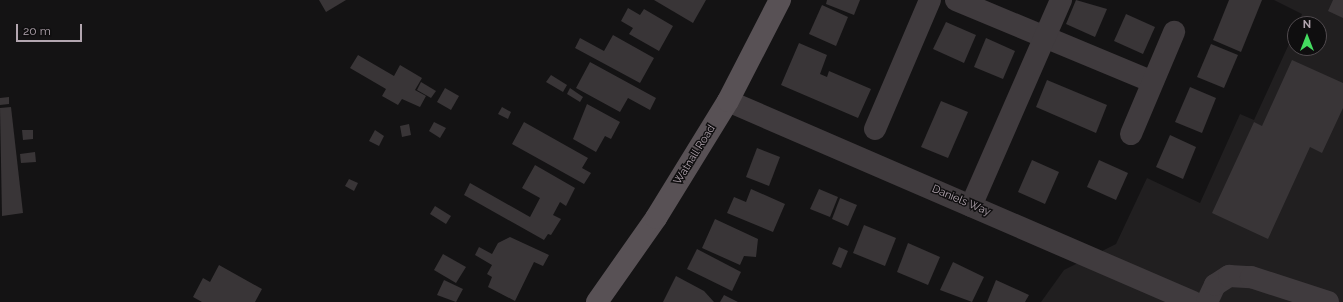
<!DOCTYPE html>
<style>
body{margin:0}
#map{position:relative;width:1343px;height:302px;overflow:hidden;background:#141314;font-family:Raleway,sans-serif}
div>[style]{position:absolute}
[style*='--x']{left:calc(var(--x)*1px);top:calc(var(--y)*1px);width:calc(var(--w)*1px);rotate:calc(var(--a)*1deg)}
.built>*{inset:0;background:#211f20}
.building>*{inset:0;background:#393537}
.minor>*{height:22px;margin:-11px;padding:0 11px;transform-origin:11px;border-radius:11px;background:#403b3e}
.major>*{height:22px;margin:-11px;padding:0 11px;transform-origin:11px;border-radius:11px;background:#585155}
span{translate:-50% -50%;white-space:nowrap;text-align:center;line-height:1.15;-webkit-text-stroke:3px #0f0e0f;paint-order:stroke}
.street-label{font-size:11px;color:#b3a6b0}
.north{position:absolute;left:1287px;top:16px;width:40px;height:40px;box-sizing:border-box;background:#0f0e0f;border:1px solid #514b4f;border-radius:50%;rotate:0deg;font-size:11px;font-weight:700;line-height:16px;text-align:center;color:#b3a6b0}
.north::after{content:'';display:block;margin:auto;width:14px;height:18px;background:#44dc60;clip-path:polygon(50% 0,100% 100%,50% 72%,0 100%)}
.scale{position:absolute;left:16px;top:24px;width:66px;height:18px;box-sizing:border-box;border:2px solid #b3a6b0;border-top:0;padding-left:5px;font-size:12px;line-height:14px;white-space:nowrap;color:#b3a6b0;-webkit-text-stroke:3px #0f0e0f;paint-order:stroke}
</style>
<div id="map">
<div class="built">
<div style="clip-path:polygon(1274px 0,1343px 0,1343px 302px,1041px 302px,1064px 270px,1116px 244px,1147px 178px,1200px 203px,1240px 114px,1254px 120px,1295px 31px,1295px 48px,1319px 48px,1319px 24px,1298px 24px,1302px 14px)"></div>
</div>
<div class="building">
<div style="clip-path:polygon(319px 0,346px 0,326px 12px)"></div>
<div style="clip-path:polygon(654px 0,706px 0,693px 23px)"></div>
<div style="clip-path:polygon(827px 0,860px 0,854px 15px,826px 4px)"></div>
<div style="clip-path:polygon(1076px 0,1107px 9px,1095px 37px,1066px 24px)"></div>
<div style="clip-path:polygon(1229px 0,1262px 0,1241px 52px,1213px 40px)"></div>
<div style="clip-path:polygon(1333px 0,1343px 0,1343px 18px,1328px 11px)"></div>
<div style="clip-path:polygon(822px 5px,848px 17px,836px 46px,809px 34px)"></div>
<div style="clip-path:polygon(628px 8px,640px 15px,644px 9px,673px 26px,659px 51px,629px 34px,633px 28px,621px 21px)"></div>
<div style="clip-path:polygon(1126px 14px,1155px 27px,1143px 54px,1114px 41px)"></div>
<div style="clip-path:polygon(946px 22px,976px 35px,964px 63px,933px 49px)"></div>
<div style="clip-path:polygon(613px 35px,654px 58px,640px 83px,575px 48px,580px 38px,604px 51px)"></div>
<div style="clip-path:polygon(986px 38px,1015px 51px,1003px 79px,974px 67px)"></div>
<div style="clip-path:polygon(799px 43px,827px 55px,820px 74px,827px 77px,829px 71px,871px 89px,858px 118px,781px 85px)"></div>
<div style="clip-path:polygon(1211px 44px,1238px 55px,1224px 88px,1197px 77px)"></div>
<div style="clip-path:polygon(358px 55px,394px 76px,400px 65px,422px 78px,415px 90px,426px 96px,420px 107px,402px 99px,398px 105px,382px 96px,386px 89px,350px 68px)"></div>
<div style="clip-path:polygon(1292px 60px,1343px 83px,1343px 108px,1322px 153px,1310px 147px,1268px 239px,1212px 213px,1254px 122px,1262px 126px)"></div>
<div style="clip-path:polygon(590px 62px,656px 98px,650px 110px,628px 98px,620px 112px,576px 88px)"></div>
<div style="clip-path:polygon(551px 75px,567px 85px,563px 92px,546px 82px)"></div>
<div style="clip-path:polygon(1047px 80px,1107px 105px,1096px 133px,1036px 107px)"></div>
<div style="clip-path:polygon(421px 82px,436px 91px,431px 98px,417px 90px)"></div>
<div style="clip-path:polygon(1190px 87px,1216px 98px,1202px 133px,1175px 122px)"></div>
<div style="clip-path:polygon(445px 88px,459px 96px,451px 110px,437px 102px)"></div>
<div style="clip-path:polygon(570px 88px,583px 97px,580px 102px,567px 94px)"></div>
<div style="clip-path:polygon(9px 97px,9px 104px,0 105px,0 98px)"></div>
<div style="clip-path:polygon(941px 101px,968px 112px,948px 158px,921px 147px)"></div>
<div style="clip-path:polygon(587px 104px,620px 122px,611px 139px,605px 136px,596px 152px,573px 139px)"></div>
<div style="clip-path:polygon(11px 107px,23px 213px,2px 216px,0 108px)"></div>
<div style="clip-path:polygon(502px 107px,511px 112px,508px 119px,498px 114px)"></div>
<div style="clip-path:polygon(434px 122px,446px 128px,440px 138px,429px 131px)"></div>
<div style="clip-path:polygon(524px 122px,588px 158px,582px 168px,591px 173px,584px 184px,512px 144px)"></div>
<div style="clip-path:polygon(409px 124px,411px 135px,402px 137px,400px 126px)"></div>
<div style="clip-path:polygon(22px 130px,33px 130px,33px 139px,23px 140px)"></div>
<div style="clip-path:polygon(375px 130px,384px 136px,379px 146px,369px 141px)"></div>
<div style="clip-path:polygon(1170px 135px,1196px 147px,1183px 179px,1156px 167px)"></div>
<div style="clip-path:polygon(757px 148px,780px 157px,769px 186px,746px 177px)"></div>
<div style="clip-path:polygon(35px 152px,36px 162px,21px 163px,20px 154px)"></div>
<div style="clip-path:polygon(1032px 160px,1059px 172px,1045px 204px,1018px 192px)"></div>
<div style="clip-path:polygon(1099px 160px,1128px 173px,1116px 200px,1087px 187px)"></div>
<div style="clip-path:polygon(535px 165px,575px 188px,566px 206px,560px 202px,553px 215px,561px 219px,551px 235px,548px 234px,544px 240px,464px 195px,470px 183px,530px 217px,540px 198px,522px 188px)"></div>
<div style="clip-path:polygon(349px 179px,358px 183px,354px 191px,345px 186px)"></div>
<div style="clip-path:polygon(751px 189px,785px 204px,773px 232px,727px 213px,734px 197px,746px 202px)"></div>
<div style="clip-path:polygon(819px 189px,838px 197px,830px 217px,810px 209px)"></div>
<div style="clip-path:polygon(840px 198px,857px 205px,848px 226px,832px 219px)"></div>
<div style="clip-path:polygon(435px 206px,451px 216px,446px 224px,430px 214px)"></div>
<div style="clip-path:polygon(715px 219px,758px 239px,756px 257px,744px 256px,740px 265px,702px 248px)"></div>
<div style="clip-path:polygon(864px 225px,896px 238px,885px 266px,853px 253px)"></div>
<div style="clip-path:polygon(510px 237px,549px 255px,543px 266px,534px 262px,515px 301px,488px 287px,492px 277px,487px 274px,492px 265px,475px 255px,479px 247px,492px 254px,498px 243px)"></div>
<div style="clip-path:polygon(908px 243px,940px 257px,928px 285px,897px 272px)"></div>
<div style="clip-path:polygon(839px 247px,848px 251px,841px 268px,832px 264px)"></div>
<div style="clip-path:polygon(697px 249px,741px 272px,732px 291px,687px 269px)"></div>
<div style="clip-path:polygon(443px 254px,466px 267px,456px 283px,434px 270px)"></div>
<div style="clip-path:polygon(953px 262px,984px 277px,972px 302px,940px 290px)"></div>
<div style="clip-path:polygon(219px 265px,262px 289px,255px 302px,202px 302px,193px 297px,203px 278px,210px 282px)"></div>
<div style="clip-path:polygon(676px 276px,704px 291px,714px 302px,663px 302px)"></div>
<div style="clip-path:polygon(444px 280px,463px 289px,456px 302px,437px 295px)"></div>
<div style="clip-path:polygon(996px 280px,1029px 295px,1025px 302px,987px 302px)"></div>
<div style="clip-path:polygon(724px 295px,738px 302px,720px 302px)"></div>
</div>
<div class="minor">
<div style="--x:956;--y:0;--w:213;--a:22.6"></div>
<div style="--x:728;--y:101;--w:507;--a:23.38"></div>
<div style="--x:875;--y:129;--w:140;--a:-66.9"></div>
<div style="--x:1131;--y:134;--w:111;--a:-67.1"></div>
<div style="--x:971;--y:206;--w:225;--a:-66.4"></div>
<div style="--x:1207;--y:302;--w:19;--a:-65"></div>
<div style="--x:1215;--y:285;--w:17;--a:-33"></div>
<div style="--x:1229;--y:276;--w:22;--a:3"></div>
<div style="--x:1251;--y:277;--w:81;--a:18"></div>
</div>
<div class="major">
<div style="--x:597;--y:302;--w:103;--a:-54.9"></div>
<div style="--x:656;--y:218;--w:137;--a:-58.4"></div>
<div style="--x:728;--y:101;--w:114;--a:-62.8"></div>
</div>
<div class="street-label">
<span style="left:695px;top:155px;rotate:-58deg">Watnall Road</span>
<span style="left:961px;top:201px;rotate:23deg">Daniels Way</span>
</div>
<div class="north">N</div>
<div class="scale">20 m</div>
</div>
